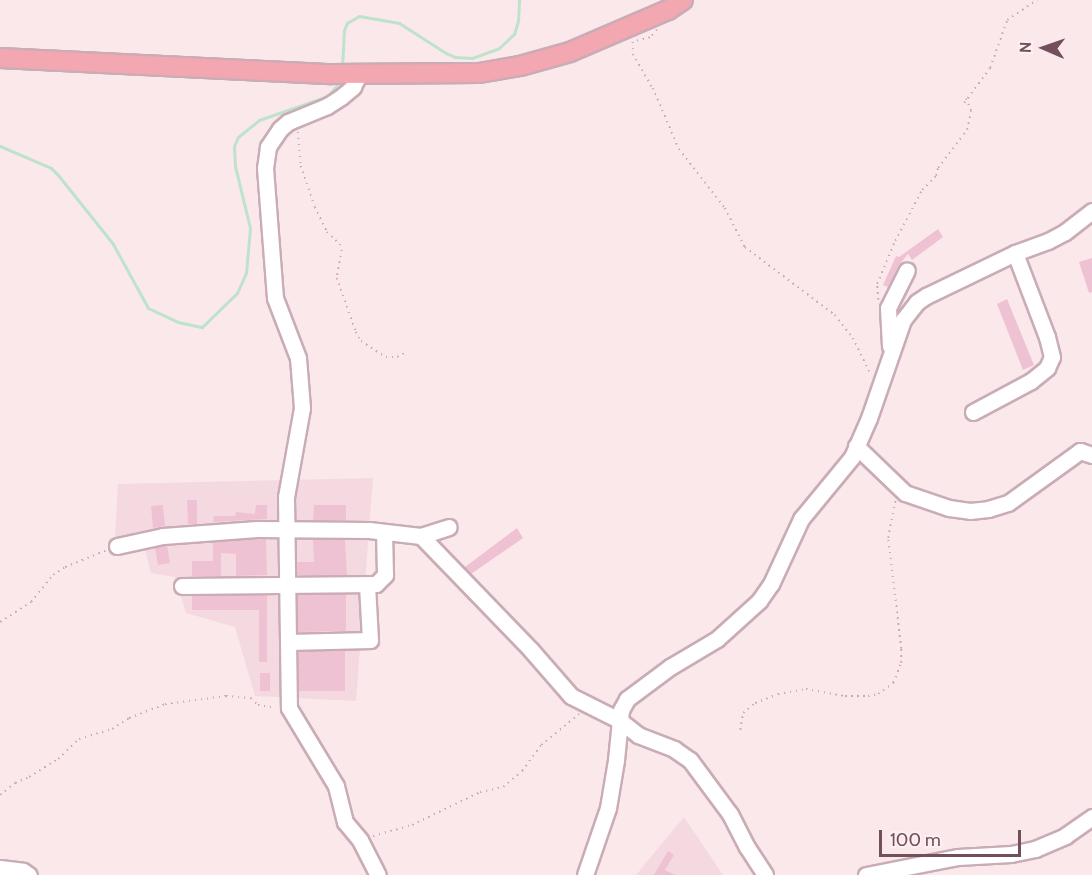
<!DOCTYPE html>
<style>
body{margin:0}
#map{position:relative;width:1092px;height:875px;overflow:hidden;background:#fbe8eb;font-family:Cabin,sans-serif}
div>[style]{position:absolute}
[style*='--x']{left:calc(var(--x)*1px);top:calc(var(--y)*1px);width:calc(var(--w)*1px);rotate:calc(var(--a)*1deg)}
.residential>*{inset:0;background:#f4dae0}
.stream>*{height:3px;margin:-1.5px;padding:0 1.5px;transform-origin:1.5px;border-radius:1.5px;background:#bee3cc}
.building>*{inset:0;background:#eec2d2}
.path>*{height:1.5px;margin-top:-0.75px;transform-origin:0;background:repeating-linear-gradient(90deg,#d3a5b7 0 1.5px,transparent 0 6px)}
.roads{filter:drop-shadow(2px 0 #c9acb6) drop-shadow(-2px 0 #c9acb6) drop-shadow(0 2px #c9acb6) drop-shadow(0 -2px #c9acb6)}
.minor>*{height:15px;margin:-7.5px;padding:0 7.5px;transform-origin:7.5px;border-radius:7.5px;background:#fff}
.major>*{height:18px;margin:-9px;padding:0 9px;transform-origin:9px;border-radius:9px;background:#f3a7b1}
span{translate:-50% -50%;white-space:nowrap;text-align:center;line-height:1.15;-webkit-text-stroke:4.5px #feeff1;paint-order:stroke}
.north{position:absolute;left:1014px;top:18px;width:60px;height:60px;-webkit-text-stroke:4px #feeff1;paint-order:stroke;rotate:272deg;font-size:16px;font-weight:700;line-height:24px;text-align:center;color:#734e5d}
.north::after{content:'';display:block;margin:auto;width:21px;height:27px;background:#734e5d;clip-path:polygon(50% 0,100% 100%,50% 72%,0 100%)}
.scale{position:absolute;left:879px;top:830px;width:142px;height:27px;box-sizing:border-box;border:3px solid #734e5d;border-top:0;padding-left:8px;font-size:18px;line-height:21px;white-space:nowrap;color:#734e5d;-webkit-text-stroke:4px #feeff1;paint-order:stroke}
</style>
<div id="map">
<div class="residential">
<div style="clip-path:polygon(373px 478px,356px 701px,255px 696px,235px 627px,186px 613px,175px 577px,151px 573px,143px 543px,115px 537px,118px 484px)"></div>
<div style="clip-path:polygon(684px 817px,723px 875px,636px 875px)"></div>
</div>
<div class="stream">
<div style="--x:342;--y:68;--w:38;--a:-87"></div>
<div style="--x:344;--y:30;--w:8;--a:-67"></div>
<div style="--x:347;--y:23;--w:14;--a:-30"></div>
<div style="--x:359;--y:16;--w:41;--a:9.9"></div>
<div style="--x:399;--y:23;--w:56;--a:32.6"></div>
<div style="--x:446;--y:53;--w:10;--a:24"></div>
<div style="--x:455;--y:57;--w:17;--a:3"></div>
<div style="--x:472;--y:58;--w:29;--a:-20"></div>
<div style="--x:499;--y:48;--w:21;--a:-43"></div>
<div style="--x:514;--y:34;--w:14;--a:-73"></div>
<div style="--x:518;--y:21;--w:21;--a:-87"></div>
<div style="--x:0;--y:146;--w:56;--a:23.3"></div>
<div style="--x:51;--y:168;--w:10;--a:45"></div>
<div style="--x:58;--y:175;--w:88;--a:51.4"></div>
<div style="--x:113;--y:244;--w:73;--a:61.3"></div>
<div style="--x:148;--y:308;--w:33;--a:25"></div>
<div style="--x:178;--y:322;--w:25;--a:12"></div>
<div style="--x:202;--y:327;--w:49;--a:-44.2"></div>
<div style="--x:237;--y:293;--w:22;--a:-66"></div>
<div style="--x:246;--y:273;--w:45;--a:-84.9"></div>
<div style="--x:250;--y:228;--w:64;--a:-103.6"></div>
<div style="--x:235;--y:166;--w:20;--a:-93"></div>
<div style="--x:234;--y:146;--w:10;--a:-66"></div>
<div style="--x:238;--y:137;--w:27;--a:-39"></div>
<div style="--x:259;--y:120;--w:73;--a:-19.2"></div>
<div style="--x:328;--y:96;--w:21;--a:-51"></div>
</div>
<div class="building">
<div style="clip-path:polygon(938px 229px,943px 237px,912px 260px,908px 254px,898px 266px,888px 287px,883px 285px,896px 256px,899px 257px)"></div>
<div style="clip-path:polygon(1092px 258px,1092px 292px,1089px 293px,1079px 262px)"></div>
<div style="clip-path:polygon(1007px 299px,1034px 365px,1023px 370px,997px 304px)"></div>
<div style="clip-path:polygon(187px 500px,197px 500px,197px 524px,188px 524px)"></div>
<div style="clip-path:polygon(163px 505px,165px 526px,153px 528px,151px 506px)"></div>
<div style="clip-path:polygon(256px 505px,267px 505px,267px 519px,213px 522px,214px 516px,235px 516px,236px 512px,255px 514px)"></div>
<div style="clip-path:polygon(314px 505px,346px 505px,346px 520px,313px 520px)"></div>
<div style="clip-path:polygon(517px 528px,523px 538px,471px 574px,465px 567px)"></div>
<div style="clip-path:polygon(266px 539px,267px 575px,236px 576px,236px 554px,221px 553px,221px 576px,192px 576px,192px 561px,213px 561px,213px 542px)"></div>
<div style="clip-path:polygon(313px 539px,345px 540px,347px 575px,297px 575px,297px 562px,314px 562px)"></div>
<div style="clip-path:polygon(167px 545px,170px 563px,158px 565px,155px 548px)"></div>
<div style="clip-path:polygon(346px 594px,346px 631px,298px 632px,297px 595px)"></div>
<div style="clip-path:polygon(267px 595px,267px 662px,259px 662px,259px 610px,192px 610px,192px 596px)"></div>
<div style="clip-path:polygon(345px 650px,345px 691px,299px 691px,298px 652px)"></div>
<div style="clip-path:polygon(260px 673px,270px 673px,270px 691px,260px 691px)"></div>
<div style="clip-path:polygon(668px 851px,674px 855px,665px 870px,675px 875px,654px 875px)"></div>
</div>
<div class="path">
<div style="--x:657;--y:30;--w:11;--a:131"></div>
<div style="--x:650;--y:38;--w:17;--a:167"></div>
<div style="--x:633;--y:42;--w:12;--a:90"></div>
<div style="--x:633;--y:54;--w:39;--a:60"></div>
<div style="--x:653;--y:88;--w:66;--a:66.9"></div>
<div style="--x:679;--y:149;--w:75;--a:52.1"></div>
<div style="--x:725;--y:208;--w:44;--a:62.9"></div>
<div style="--x:745;--y:247;--w:113;--a:37.1"></div>
<div style="--x:835;--y:315;--w:29;--a:52"></div>
<div style="--x:853;--y:338;--w:39;--a:64"></div>
<div style="--x:964;--y:103;--w:44;--a:-53.4"></div>
<div style="--x:990;--y:68;--w:51;--a:-70.5"></div>
<div style="--x:1007;--y:20;--w:36;--a:-34"></div>
<div style="--x:298;--y:132;--w:34;--a:85"></div>
<div style="--x:301;--y:166;--w:43;--a:71.1"></div>
<div style="--x:315;--y:207;--w:28;--a:64"></div>
<div style="--x:327;--y:232;--w:18;--a:43"></div>
<div style="--x:340;--y:244;--w:6;--a:72"></div>
<div style="--x:342;--y:250;--w:28;--a:100"></div>
<div style="--x:337;--y:278;--w:57;--a:70.6"></div>
<div style="--x:356;--y:332;--w:10;--a:61"></div>
<div style="--x:361;--y:341;--w:30;--a:33"></div>
<div style="--x:386;--y:357;--w:11;--a:0"></div>
<div style="--x:397;--y:357;--w:11;--a:-27"></div>
<div style="--x:878;--y:300;--w:16;--a:-94"></div>
<div style="--x:877;--y:284;--w:47;--a:-67.3"></div>
<div style="--x:895;--y:241;--w:58;--a:-62.1"></div>
<div style="--x:922;--y:190;--w:20;--a:-45"></div>
<div style="--x:936;--y:176;--w:8;--a:-76"></div>
<div style="--x:938;--y:168;--w:48;--a:-52.7"></div>
<div style="--x:967;--y:130;--w:19;--a:-78"></div>
<div style="--x:971;--y:111;--w:13;--a:-113"></div>
<div style="--x:0;--y:622;--w:37;--a:-33"></div>
<div style="--x:31;--y:602;--w:35;--a:-51"></div>
<div style="--x:53;--y:575;--w:14;--a:-34"></div>
<div style="--x:65;--y:567;--w:45;--a:-22"></div>
<div style="--x:740;--y:730;--w:17;--a:-80"></div>
<div style="--x:743;--y:713;--w:16;--a:-40"></div>
<div style="--x:755;--y:703;--w:25;--a:-21"></div>
<div style="--x:778;--y:694;--w:28;--a:-10"></div>
<div style="--x:806;--y:689;--w:40;--a:10"></div>
<div style="--x:845;--y:696;--w:23;--a:0"></div>
<div style="--x:868;--y:696;--w:10;--a:-11"></div>
<div style="--x:878;--y:694;--w:19;--a:-36"></div>
<div style="--x:893;--y:683;--w:22;--a:-68"></div>
<div style="--x:901;--y:663;--w:14;--a:-90"></div>
<div style="--x:901;--y:649;--w:112;--a:-96.7"></div>
<div style="--x:888;--y:538;--w:38;--a:-79"></div>
<div style="--x:0;--y:795;--w:19;--a:-39"></div>
<div style="--x:15;--y:783;--w:15;--a:-23"></div>
<div style="--x:29;--y:777;--w:34;--a:-32"></div>
<div style="--x:58;--y:759;--w:29;--a:-44"></div>
<div style="--x:79;--y:739;--w:34;--a:-17"></div>
<div style="--x:112;--y:729;--w:20;--a:-33"></div>
<div style="--x:129;--y:718;--w:39;--a:-21"></div>
<div style="--x:165;--y:704;--w:62;--a:-7.5"></div>
<div style="--x:226;--y:696;--w:25;--a:5"></div>
<div style="--x:251;--y:698;--w:10;--a:45"></div>
<div style="--x:258;--y:705;--w:18;--a:9"></div>
<div style="--x:373;--y:836;--w:41;--a:-15.8"></div>
<div style="--x:412;--y:825;--w:76;--a:-25.9"></div>
<div style="--x:480;--y:792;--w:24;--a:-12"></div>
<div style="--x:503;--y:787;--w:25;--a:-40"></div>
<div style="--x:522;--y:771;--w:32;--a:-54"></div>
<div style="--x:541;--y:745;--w:49;--a:-39.2"></div>
</div>
<div class="roads">
<div class="minor">
<div style="--x:359;--y:74;--w:14;--a:115"></div>
<div style="--x:353;--y:87;--w:16;--a:140"></div>
<div style="--x:341;--y:97;--w:17;--a:147"></div>
<div style="--x:327;--y:106;--w:42;--a:157.7"></div>
<div style="--x:288;--y:122;--w:11;--a:139"></div>
<div style="--x:280;--y:129;--w:22;--a:124"></div>
<div style="--x:268;--y:147;--w:21;--a:98"></div>
<div style="--x:265;--y:168;--w:130;--a:85.6"></div>
<div style="--x:275;--y:298;--w:64;--a:69"></div>
<div style="--x:298;--y:358;--w:50;--a:85.4"></div>
<div style="--x:302;--y:408;--w:90;--a:100.2"></div>
<div style="--x:286;--y:497;--w:211;--a:89.2"></div>
<div style="--x:289;--y:708;--w:91;--a:58.9"></div>
<div style="--x:336;--y:786;--w:37;--a:76"></div>
<div style="--x:345;--y:822;--w:23;--a:50"></div>
<div style="--x:360;--y:840;--w:39;--a:63"></div>
<div style="--x:890;--y:346;--w:38;--a:-93"></div>
<div style="--x:888;--y:308;--w:42;--a:-63.4"></div>
<div style="--x:973;--y:412;--w:66;--a:-28.1"></div>
<div style="--x:1031;--y:381;--w:21;--a:-39"></div>
<div style="--x:1047;--y:368;--w:12;--a:-66"></div>
<div style="--x:1052;--y:357;--w:21;--a:-104"></div>
<div style="--x:1047;--y:337;--w:90;--a:-110.9"></div>
<div style="--x:856;--y:446;--w:68;--a:43.8"></div>
<div style="--x:905;--y:493;--w:46;--a:18.8"></div>
<div style="--x:949;--y:508;--w:21;--a:8"></div>
<div style="--x:970;--y:511;--w:18;--a:-6"></div>
<div style="--x:988;--y:509;--w:21;--a:-17"></div>
<div style="--x:1008;--y:503;--w:89;--a:-35.8"></div>
<div style="--x:1080;--y:451;--w:13;--a:18"></div>
<div style="--x:421;--y:536;--w:158;--a:46"></div>
<div style="--x:531;--y:650;--w:61;--a:49"></div>
<div style="--x:571;--y:696;--w:54;--a:26.6"></div>
<div style="--x:619;--y:720;--w:24;--a:38"></div>
<div style="--x:638;--y:735;--w:39;--a:21"></div>
<div style="--x:674;--y:749;--w:19;--a:35"></div>
<div style="--x:690;--y:760;--w:67;--a:53.5"></div>
<div style="--x:730;--y:814;--w:37;--a:63"></div>
<div style="--x:747;--y:847;--w:33;--a:57"></div>
<div style="--x:117;--y:546;--w:47;--a:-12.3"></div>
<div style="--x:163;--y:536;--w:94;--a:-4.3"></div>
<div style="--x:257;--y:529;--w:112;--a:0.5"></div>
<div style="--x:369;--y:530;--w:52;--a:6.6"></div>
<div style="--x:421;--y:536;--w:29;--a:-18"></div>
<div style="--x:182;--y:586;--w:194;--a:-0.6"></div>
<div style="--x:376;--y:584;--w:13;--a:-45"></div>
<div style="--x:385;--y:575;--w:43;--a:-91.3"></div>
<div style="--x:288;--y:642;--w:82;--a:-1.4"></div>
<div style="--x:370;--y:640;--w:55;--a:-93.1"></div>
<div style="--x:0;--y:868;--w:23;--a:7"></div>
<div style="--x:23;--y:871;--w:7;--a:34"></div>
<div style="--x:585;--y:875;--w:71;--a:-71.1"></div>
<div style="--x:608;--y:808;--w:49;--a:-80.5"></div>
<div style="--x:616;--y:760;--w:50;--a:-84.3"></div>
<div style="--x:621;--y:710;--w:13;--a:-61"></div>
<div style="--x:627;--y:699;--w:54;--a:-36.7"></div>
<div style="--x:670;--y:667;--w:55;--a:-30.8"></div>
<div style="--x:717;--y:639;--w:57;--a:-42.1"></div>
<div style="--x:759;--y:601;--w:21;--a:-55"></div>
<div style="--x:771;--y:584;--w:72;--a:-65.2"></div>
<div style="--x:801;--y:519;--w:80;--a:-50.6"></div>
<div style="--x:852;--y:457;--w:43;--a:-66.4"></div>
<div style="--x:869;--y:418;--w:104;--a:-70.9"></div>
<div style="--x:903;--y:320;--w:23;--a:-52"></div>
<div style="--x:917;--y:302;--w:11;--a:-34"></div>
<div style="--x:926;--y:296;--w:99;--a:-25.8"></div>
<div style="--x:1015;--y:253;--w:35;--a:-20"></div>
<div style="--x:1048;--y:241;--w:19;--a:-28"></div>
<div style="--x:1065;--y:232;--w:34;--a:-38"></div>
<div style="--x:866;--y:875;--w:94;--a:-11.1"></div>
<div style="--x:958;--y:857;--w:53;--a:-3.2"></div>
<div style="--x:1011;--y:854;--w:25;--a:-12"></div>
<div style="--x:1035;--y:849;--w:33;--a:-23"></div>
<div style="--x:1065;--y:836;--w:33;--a:-35"></div>
</div>
<div class="major">
<div style="--x:0;--y:58;--w:332;--a:2.8"></div>
<div style="--x:332;--y:74;--w:147;--a:-0.4"></div>
<div style="--x:479;--y:73;--w:42;--a:-9.7"></div>
<div style="--x:520;--y:66;--w:52;--a:-15.6"></div>
<div style="--x:570;--y:52;--w:107;--a:-23.2"></div>
<div style="--x:668;--y:10;--w:18;--a:-34"></div>
</div>
</div>
<div class="north">N</div>
<div class="scale">100 m</div>
</div>
